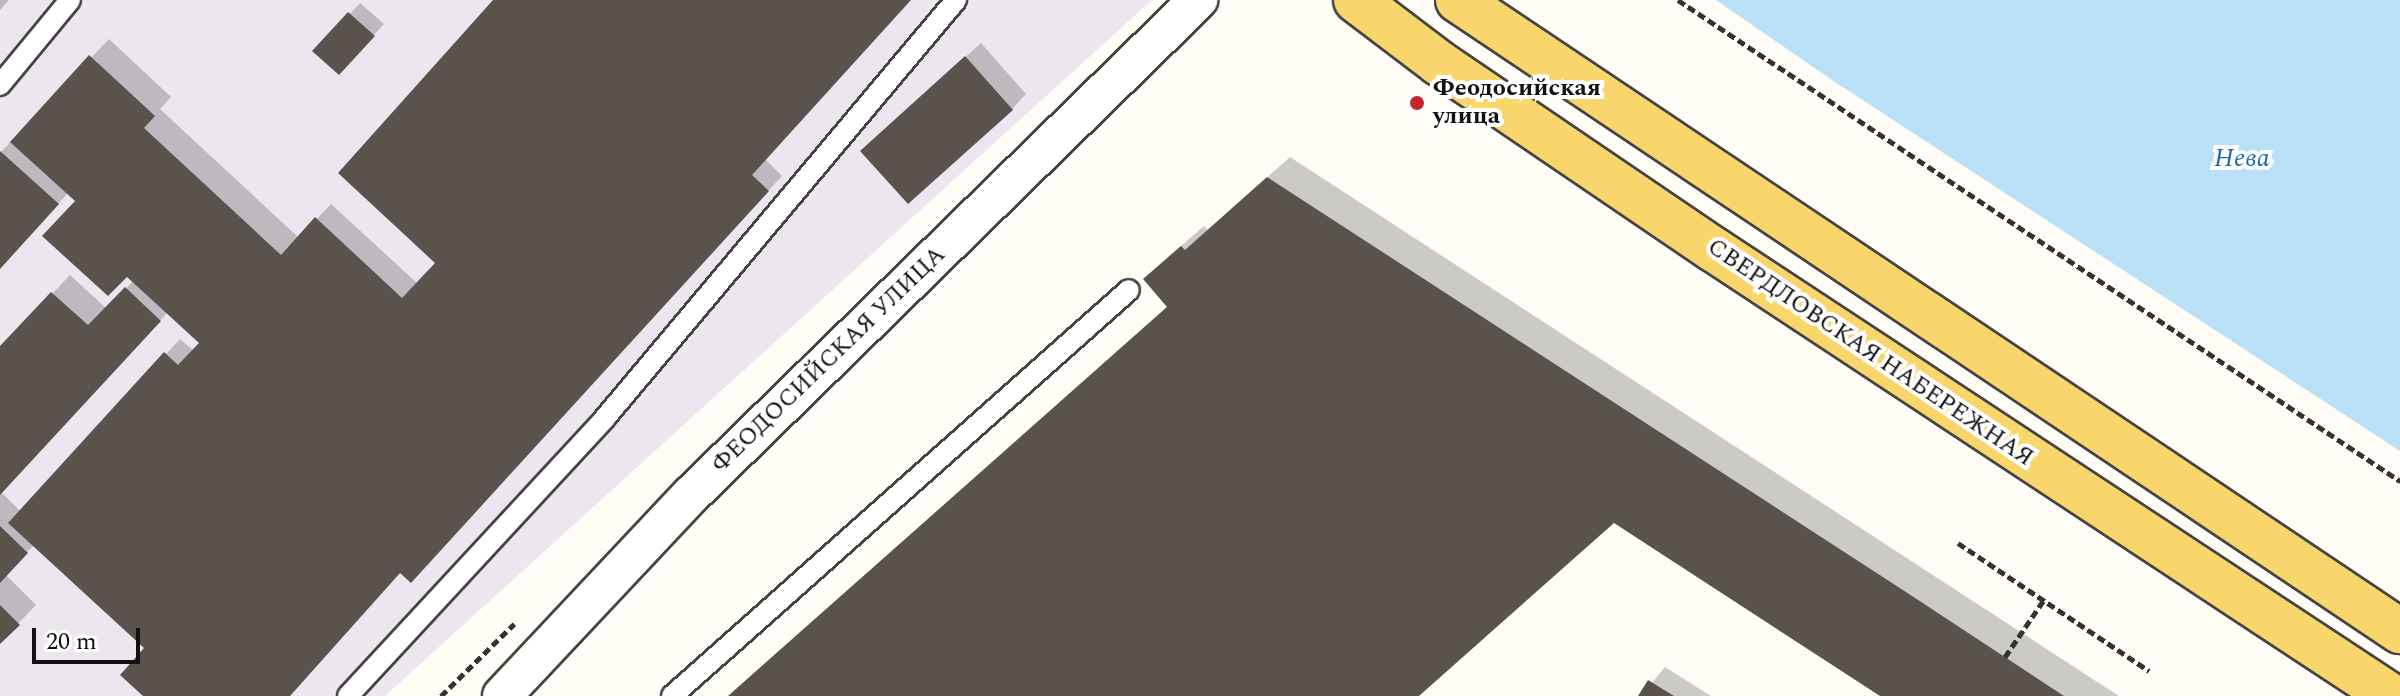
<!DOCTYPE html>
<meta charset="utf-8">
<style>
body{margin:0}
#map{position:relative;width:2400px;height:696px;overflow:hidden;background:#fffdf5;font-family:Spectral,serif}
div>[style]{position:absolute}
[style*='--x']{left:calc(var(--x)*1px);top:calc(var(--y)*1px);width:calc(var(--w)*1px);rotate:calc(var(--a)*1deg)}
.industrial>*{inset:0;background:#eee6ef}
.water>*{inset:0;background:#b9e0f7}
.shadow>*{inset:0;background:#0003}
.building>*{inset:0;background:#5a524d}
.path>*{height:5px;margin-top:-2.5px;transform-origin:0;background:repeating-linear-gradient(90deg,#333 0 8px,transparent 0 12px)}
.roads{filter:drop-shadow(2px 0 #444) drop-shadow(-2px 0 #444) drop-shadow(0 2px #444) drop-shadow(0 -2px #444)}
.lane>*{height:20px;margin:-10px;padding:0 10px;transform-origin:10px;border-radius:10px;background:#fff}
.street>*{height:38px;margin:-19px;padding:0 19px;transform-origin:19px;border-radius:19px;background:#fff}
.primary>*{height:44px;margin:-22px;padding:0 22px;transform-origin:22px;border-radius:22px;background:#f9d66b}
.dots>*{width:22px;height:22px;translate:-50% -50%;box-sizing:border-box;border:4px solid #fff;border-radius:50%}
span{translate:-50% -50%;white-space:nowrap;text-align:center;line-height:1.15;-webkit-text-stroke:8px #fff;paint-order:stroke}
.poi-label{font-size:24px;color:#111;font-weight:700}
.left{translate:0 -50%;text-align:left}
.street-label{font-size:24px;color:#111}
.water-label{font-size:26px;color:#1768a6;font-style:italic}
.scale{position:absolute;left:32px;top:628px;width:108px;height:36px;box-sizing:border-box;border:4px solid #111;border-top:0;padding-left:10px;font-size:24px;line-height:28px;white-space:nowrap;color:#111;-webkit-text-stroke:6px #fff;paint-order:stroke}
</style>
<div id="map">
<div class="industrial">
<div style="clip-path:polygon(0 0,1152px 0,385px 696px,0 696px)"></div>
</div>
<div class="water">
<div style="clip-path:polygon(1716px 0,2400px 0,2400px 451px,1832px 80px)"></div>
</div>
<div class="shadow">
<div style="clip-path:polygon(0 0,9px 0,0 10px)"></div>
<div style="clip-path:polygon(evenodd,496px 0,910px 0,765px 159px,782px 176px,426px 565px,401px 571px,289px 696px,146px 696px,147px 648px,34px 545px,6px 575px,36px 605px,0 642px,0 349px,70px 275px,107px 309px,133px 281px,69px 192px,0 268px,0 153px,109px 39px,171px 97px,160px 109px,299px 238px,331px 204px,418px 284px,438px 263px,496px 0,168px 312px,202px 343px,194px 351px,180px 339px,21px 512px,1px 492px,168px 312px)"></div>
<div style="clip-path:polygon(360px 3px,384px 24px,349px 62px,315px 51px)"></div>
<div style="clip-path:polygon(981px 43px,1026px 94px,1012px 109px,878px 136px)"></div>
<div style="clip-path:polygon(1290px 157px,2119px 696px,1883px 696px,1614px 520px,1415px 696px,729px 696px,1169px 305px,1167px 258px,1204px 226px,1208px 230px)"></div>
<div style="clip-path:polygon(1665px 667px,1711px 696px,1641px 696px)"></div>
</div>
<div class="building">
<div style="clip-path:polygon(493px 0,911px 0,752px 175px,769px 191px,411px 583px,400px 573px,290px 696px,143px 696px,120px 675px,144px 648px,8px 523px,164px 352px,178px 365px,199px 343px,127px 277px,108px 296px,42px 236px,75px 201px,10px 142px,89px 55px,155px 116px,144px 128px,281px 255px,315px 217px,402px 298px,435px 263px,338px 173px)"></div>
<div style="clip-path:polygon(348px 12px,375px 36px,339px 75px,312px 51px)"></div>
<div style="clip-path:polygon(965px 56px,1013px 110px,908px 204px,860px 151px)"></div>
<div style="clip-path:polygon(0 151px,59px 204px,0 269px)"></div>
<div style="clip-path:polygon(1267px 177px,1909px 594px,2064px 696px,1880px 696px,1614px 523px,1419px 696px,728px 696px,1167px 307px,1143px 279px,1181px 246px,1185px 250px)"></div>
<div style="clip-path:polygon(125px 287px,161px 321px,0 495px,0 346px,51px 292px,88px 325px)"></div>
<div style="clip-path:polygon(0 526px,28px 553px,0 583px)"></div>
<div style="clip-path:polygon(0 605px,20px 625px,0 644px)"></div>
<div style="clip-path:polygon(1648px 680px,1674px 696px,1638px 696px)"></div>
</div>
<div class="path">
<div style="--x:1678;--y:0;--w:868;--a:33.67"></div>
<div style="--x:1958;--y:543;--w:230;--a:33.8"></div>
<div style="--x:2005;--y:657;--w:68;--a:-55.8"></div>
<div style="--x:441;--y:696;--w:103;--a:-44.6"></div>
</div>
<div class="roads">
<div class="lane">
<div style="--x:0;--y:85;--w:110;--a:-50.5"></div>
<div style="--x:348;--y:696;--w:379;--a:-47.2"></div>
<div style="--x:605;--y:418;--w:546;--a:-49.98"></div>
<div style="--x:672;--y:696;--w:611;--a:-41.62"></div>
</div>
<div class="street">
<div style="--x:502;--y:696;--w:276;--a:-46.8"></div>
<div style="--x:691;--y:495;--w:709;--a:-44.31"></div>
</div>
<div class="primary">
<div style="--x:1356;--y:0;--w:104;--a:37.2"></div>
<div style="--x:1439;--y:63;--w:331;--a:34.2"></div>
<div style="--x:1713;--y:249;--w:812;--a:33.4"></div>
<div style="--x:1458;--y:0;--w:1134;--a:33.82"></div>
</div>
</div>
<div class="dots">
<div style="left:1417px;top:103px;background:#c4262e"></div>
</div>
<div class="poi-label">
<span class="left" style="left:1433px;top:103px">Феодосийская<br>улица</span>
</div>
<div class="street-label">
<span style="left:1870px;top:353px;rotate:34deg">СВЕРДЛОВСКАЯ НАБЕРЕЖНАЯ</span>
<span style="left:829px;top:360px;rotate:-44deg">ФЕОДОСИЙСКАЯ УЛИЦА</span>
</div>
<div class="water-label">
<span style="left:2242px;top:159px">Нева</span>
</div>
<div class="scale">20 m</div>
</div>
